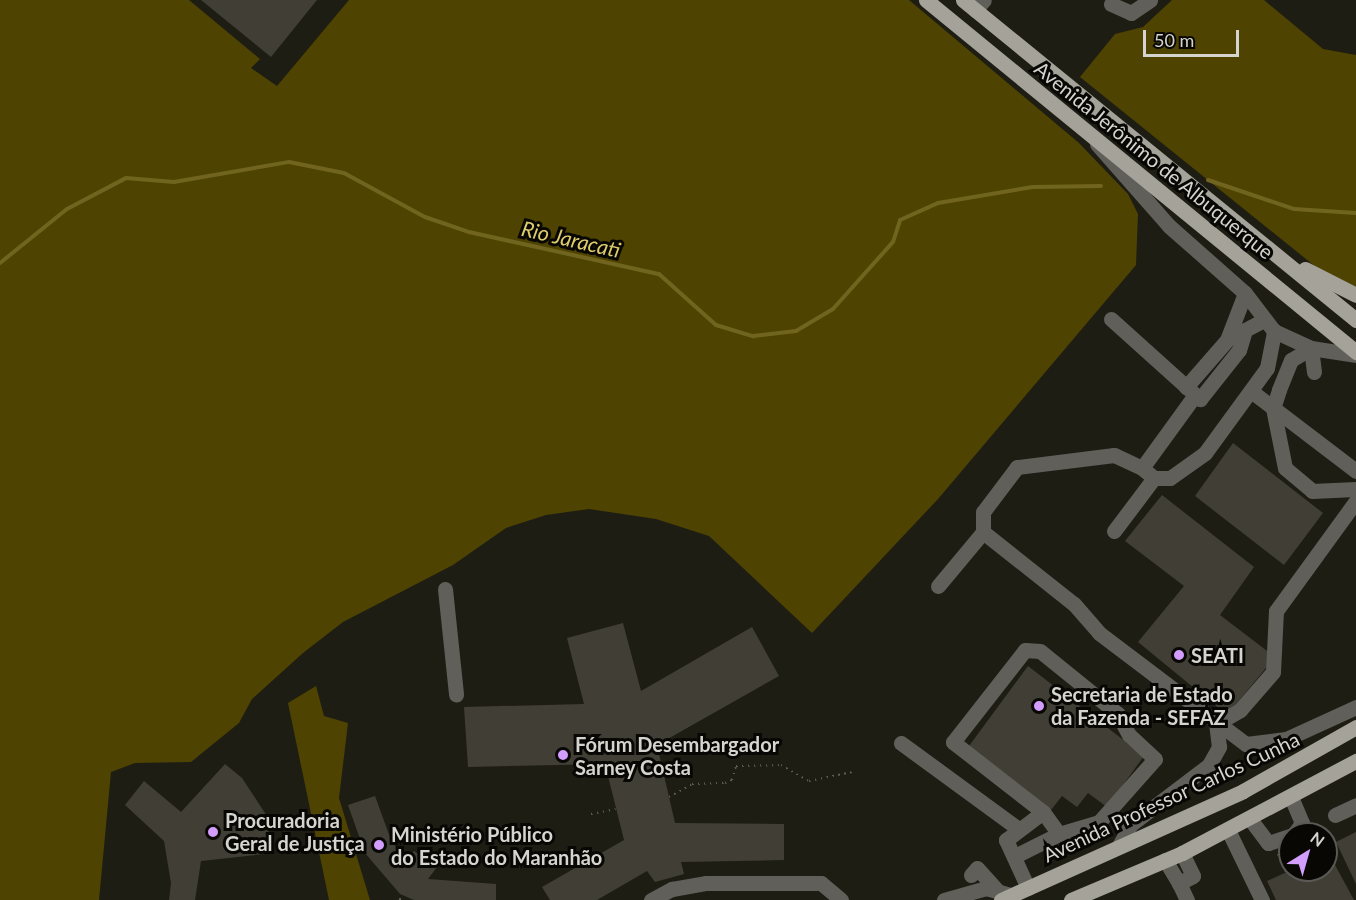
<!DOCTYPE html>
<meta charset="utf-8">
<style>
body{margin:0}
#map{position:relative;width:1356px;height:900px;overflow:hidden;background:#1e1d14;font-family:Lato,sans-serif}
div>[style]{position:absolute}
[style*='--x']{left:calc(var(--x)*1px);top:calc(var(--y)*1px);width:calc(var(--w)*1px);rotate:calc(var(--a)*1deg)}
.green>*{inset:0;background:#4e4301}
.stream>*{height:4px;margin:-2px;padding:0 2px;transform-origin:2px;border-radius:2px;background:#71641f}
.building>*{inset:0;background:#413f35}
.path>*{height:2px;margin-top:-1px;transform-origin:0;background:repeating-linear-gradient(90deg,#5e5d55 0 1.5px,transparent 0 6px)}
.minor>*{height:15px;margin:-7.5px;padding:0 7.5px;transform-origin:7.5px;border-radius:7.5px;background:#605f5a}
.major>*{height:15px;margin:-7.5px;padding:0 7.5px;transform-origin:7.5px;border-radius:7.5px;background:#a4a299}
.dots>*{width:16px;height:16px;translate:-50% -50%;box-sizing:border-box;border:3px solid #080704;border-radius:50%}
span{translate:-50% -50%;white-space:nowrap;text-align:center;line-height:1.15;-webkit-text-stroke:6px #080704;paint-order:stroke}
.street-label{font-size:20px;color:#d5d4ce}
.poi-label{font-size:20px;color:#d5d4ce;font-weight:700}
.left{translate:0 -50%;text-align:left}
.water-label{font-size:21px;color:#decc6c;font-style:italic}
.north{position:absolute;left:1278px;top:822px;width:60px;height:60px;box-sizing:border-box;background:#080704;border:2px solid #5a5955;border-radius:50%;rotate:37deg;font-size:16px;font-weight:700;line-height:24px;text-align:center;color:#d5d4ce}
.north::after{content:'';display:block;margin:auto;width:21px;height:27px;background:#d29dfd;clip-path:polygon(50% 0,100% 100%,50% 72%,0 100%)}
.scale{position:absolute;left:1143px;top:30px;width:96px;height:27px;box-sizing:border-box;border:3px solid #d5d4ce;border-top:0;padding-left:8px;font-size:18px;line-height:21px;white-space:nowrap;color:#d5d4ce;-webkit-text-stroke:4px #080704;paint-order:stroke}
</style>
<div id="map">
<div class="green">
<div style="clip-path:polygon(0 0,189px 0,260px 59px,251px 68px,277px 86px,349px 0,909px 0,1079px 143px,1128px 194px,1138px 214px,1136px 265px,938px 499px,812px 633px,709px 536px,656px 519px,589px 509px,546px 515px,506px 528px,453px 565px,343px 622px,303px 653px,252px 699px,239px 723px,191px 762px,135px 763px,111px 772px,99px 900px,0 900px)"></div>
<div style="clip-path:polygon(1172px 0,1264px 0,1323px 49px,1356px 55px,1356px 287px,1332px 280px,1080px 77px,1115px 34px,1143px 27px)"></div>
<div style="clip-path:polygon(316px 686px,324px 716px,348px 723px,339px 798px,370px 900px,329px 900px,288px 703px)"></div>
</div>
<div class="stream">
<div style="--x:1208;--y:180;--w:91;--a:18.6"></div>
<div style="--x:1294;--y:209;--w:62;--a:3.7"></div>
<div style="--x:0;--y:263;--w:86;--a:-38.9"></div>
<div style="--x:67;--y:209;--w:67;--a:-27.7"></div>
<div style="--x:126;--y:178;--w:48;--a:4.8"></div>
<div style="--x:174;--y:182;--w:117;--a:-9.9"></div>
<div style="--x:289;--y:162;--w:56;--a:11.3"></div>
<div style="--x:344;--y:173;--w:92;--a:28.5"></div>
<div style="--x:425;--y:217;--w:46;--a:18.8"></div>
<div style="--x:469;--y:232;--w:195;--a:12.5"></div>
<div style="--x:659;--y:274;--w:76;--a:41.8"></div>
<div style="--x:716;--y:325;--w:39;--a:17"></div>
<div style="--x:753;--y:336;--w:43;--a:-6.6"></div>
<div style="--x:796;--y:331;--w:43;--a:-30.7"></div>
<div style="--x:833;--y:309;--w:90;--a:-48.2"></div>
<div style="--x:893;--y:242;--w:23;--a:-72"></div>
<div style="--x:900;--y:220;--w:42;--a:-24.1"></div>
<div style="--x:938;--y:203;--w:96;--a:-9.6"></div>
<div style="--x:1033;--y:187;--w:68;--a:-0.8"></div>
</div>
<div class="building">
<div style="clip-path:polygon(201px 0,317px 0,271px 57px)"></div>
<div style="clip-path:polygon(1233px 443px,1323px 513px,1284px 565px,1195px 496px)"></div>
<div style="clip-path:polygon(1162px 495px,1254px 567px,1220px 615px,1275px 657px,1227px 715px,1138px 642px,1184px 586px,1125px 541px)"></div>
<div style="clip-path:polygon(623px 623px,641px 691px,752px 627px,779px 676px,657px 745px,675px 823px,784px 824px,784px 860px,681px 862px,684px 874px,655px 882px,647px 871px,597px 900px,550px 900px,542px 887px,624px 840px,605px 764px,468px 767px,464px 707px,584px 704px,567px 638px)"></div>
<div style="clip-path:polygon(1028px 666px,1144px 756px,1107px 807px,1088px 793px,1077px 807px,1062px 796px,1051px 810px,969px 746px)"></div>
<div style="clip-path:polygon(225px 764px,242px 778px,265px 813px,273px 853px,201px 861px,195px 900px,169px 900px,171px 883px,164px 841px,125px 805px,144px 781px,181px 812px)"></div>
<div style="clip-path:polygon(375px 796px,391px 840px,406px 861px,414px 851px,437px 867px,428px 879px,496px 884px,496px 900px,414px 900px,400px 894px,365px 853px,348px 805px)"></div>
<div style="clip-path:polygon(1356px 832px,1356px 884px,1336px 842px)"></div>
<div style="clip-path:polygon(1328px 852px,1354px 900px,1276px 900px,1267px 881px,1291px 870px,1326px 870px)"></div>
</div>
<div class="path">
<div style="--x:669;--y:797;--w:26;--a:-29"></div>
<div style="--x:692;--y:784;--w:33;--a:-2"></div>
<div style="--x:725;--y:783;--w:8;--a:-23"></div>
<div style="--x:732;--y:780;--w:15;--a:-74"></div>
<div style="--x:736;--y:766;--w:45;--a:-1.3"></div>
<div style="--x:781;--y:765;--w:32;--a:30"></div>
<div style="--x:809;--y:781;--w:44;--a:-11.8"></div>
<div style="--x:591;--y:814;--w:25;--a:-11"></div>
<div style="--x:1278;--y:854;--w:20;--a:66"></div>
<div style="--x:400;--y:900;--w:6;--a:-90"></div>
</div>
<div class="minor">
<div style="--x:1111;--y:4;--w:22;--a:24"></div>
<div style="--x:1131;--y:13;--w:23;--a:-34"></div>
<div style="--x:975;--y:10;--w:13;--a:-48"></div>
<div style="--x:1097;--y:144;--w:109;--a:48.7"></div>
<div style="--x:1169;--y:226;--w:101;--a:41.4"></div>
<div style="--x:1245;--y:293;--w:48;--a:52.7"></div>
<div style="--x:1274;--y:331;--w:41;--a:24.7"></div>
<div style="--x:1311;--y:348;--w:46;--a:8.8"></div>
<div style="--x:1111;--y:319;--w:120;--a:42"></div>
<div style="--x:1200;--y:399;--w:63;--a:-51.5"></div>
<div style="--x:1239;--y:350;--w:21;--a:-73"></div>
<div style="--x:1245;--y:330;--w:21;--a:-28"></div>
<div style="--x:1314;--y:372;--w:24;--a:-97"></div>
<div style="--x:1311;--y:348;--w:23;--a:149"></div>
<div style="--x:1291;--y:360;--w:32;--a:112"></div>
<div style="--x:1279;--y:390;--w:19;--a:108"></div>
<div style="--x:1273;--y:408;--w:61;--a:78.7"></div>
<div style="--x:1285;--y:468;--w:35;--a:40"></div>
<div style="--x:1312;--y:491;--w:44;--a:-2.6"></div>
<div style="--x:1186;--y:387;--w:62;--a:-48.9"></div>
<div style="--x:1227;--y:340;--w:50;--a:-69"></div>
<div style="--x:1251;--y:391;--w:132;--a:37.3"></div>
<div style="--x:1195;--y:395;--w:90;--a:126"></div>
<div style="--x:1142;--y:468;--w:31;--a:-155"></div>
<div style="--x:1114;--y:455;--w:98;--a:172.9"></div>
<div style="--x:1017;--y:467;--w:56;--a:127.1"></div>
<div style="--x:983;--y:512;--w:20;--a:90"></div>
<div style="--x:983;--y:532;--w:116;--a:38.4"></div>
<div style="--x:1074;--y:604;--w:38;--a:49"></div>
<div style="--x:1099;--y:633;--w:184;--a:37.1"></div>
<div style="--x:1246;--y:744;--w:40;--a:-7.1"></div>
<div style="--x:1286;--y:739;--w:77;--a:-24.6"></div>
<div style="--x:1142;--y:468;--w:16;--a:40"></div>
<div style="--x:1154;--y:478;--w:16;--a:0"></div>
<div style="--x:1170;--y:478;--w:43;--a:-35.5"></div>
<div style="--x:1205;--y:453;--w:105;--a:-53.9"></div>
<div style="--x:1267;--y:368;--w:38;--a:-79"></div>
<div style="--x:1114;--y:531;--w:66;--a:-53"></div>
<div style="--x:938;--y:586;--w:70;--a:-50.2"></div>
<div style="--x:445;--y:589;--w:106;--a:84"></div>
<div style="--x:1216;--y:724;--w:28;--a:-30"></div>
<div style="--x:1240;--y:710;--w:50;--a:-49"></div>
<div style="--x:1273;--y:672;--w:61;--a:-87.2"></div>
<div style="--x:1276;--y:611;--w:136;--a:-54"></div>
<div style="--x:901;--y:743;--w:144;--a:36.2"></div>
<div style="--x:1291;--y:797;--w:28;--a:67"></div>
<div style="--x:1302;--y:823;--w:14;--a:126"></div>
<div style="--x:1335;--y:815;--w:23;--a:-25"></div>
<div style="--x:1250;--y:819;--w:30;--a:53"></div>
<div style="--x:1268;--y:843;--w:23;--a:-18"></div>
<div style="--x:1228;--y:830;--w:78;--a:64.1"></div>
<div style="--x:1119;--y:846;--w:24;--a:-62"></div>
<div style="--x:1130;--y:825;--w:99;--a:-37.2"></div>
<div style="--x:1209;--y:765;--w:21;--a:-61"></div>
<div style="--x:1219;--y:747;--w:23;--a:-97"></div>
<div style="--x:1182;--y:853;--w:25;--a:64"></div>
<div style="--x:1193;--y:876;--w:16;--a:153"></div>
<div style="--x:1179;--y:883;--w:19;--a:65"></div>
<div style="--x:1015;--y:856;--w:49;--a:-26.6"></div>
<div style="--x:1059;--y:834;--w:42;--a:-16.7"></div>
<div style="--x:1099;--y:822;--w:84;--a:-48.4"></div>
<div style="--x:1155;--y:759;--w:35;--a:-137"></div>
<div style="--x:1129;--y:735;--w:24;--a:-118"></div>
<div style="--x:1118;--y:714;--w:100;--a:-141.1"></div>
<div style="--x:1040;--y:651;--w:15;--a:-176"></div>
<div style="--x:1025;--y:650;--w:117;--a:128"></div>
<div style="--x:953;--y:742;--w:114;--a:37.9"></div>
<div style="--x:1043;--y:812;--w:27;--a:54"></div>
<div style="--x:1165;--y:860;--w:27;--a:59"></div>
<div style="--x:971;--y:875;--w:9;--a:-49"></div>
<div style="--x:977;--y:868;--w:30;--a:48"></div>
<div style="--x:1028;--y:888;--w:53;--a:-114.6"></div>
<div style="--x:1006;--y:840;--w:46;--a:-37.1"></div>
<div style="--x:651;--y:900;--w:24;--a:-28"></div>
<div style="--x:672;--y:889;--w:35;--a:-10"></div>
<div style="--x:706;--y:883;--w:115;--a:0"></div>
<div style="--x:821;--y:883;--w:26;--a:40"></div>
<div style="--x:944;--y:900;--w:44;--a:-15.9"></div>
<div style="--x:986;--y:888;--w:26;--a:16"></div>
</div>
<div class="major">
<div style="--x:926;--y:0;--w:556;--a:39.3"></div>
<div style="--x:963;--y:0;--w:507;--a:39.15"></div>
<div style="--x:1305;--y:269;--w:57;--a:27"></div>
<div style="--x:1001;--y:900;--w:265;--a:-24.2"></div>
<div style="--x:1243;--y:791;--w:130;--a:-29.5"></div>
<div style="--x:1071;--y:900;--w:121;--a:-22.9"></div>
<div style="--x:1182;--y:853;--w:197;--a:-27.9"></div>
</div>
<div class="dots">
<div style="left:1179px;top:655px;background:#d29dfd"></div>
<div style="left:1039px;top:706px;background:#d29dfd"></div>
<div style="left:563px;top:755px;background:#d29dfd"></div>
<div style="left:213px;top:832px;background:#d29dfd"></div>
<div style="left:379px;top:845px;background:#d29dfd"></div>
</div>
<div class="street-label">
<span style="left:1154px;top:160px;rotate:39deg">Avenida Jerônimo de Albuquerque</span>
<span style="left:1171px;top:797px;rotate:-25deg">Avenida Professor Carlos Cunha</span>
</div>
<div class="poi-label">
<span class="left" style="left:1191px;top:655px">SEATI</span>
<span class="left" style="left:1051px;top:706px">Secretaria de Estado<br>da Fazenda - SEFAZ</span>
<span class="left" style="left:575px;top:756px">Fórum Desembargador<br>Sarney Costa</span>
<span class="left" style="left:225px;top:832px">Procuradoria<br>Geral de Justiça</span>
<span class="left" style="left:391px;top:846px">Ministério Público<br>do Estado do Maranhão</span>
</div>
<div class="water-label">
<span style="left:571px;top:239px;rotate:13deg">Rio Jaracati</span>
</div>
<div class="north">N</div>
<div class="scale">50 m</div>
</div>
